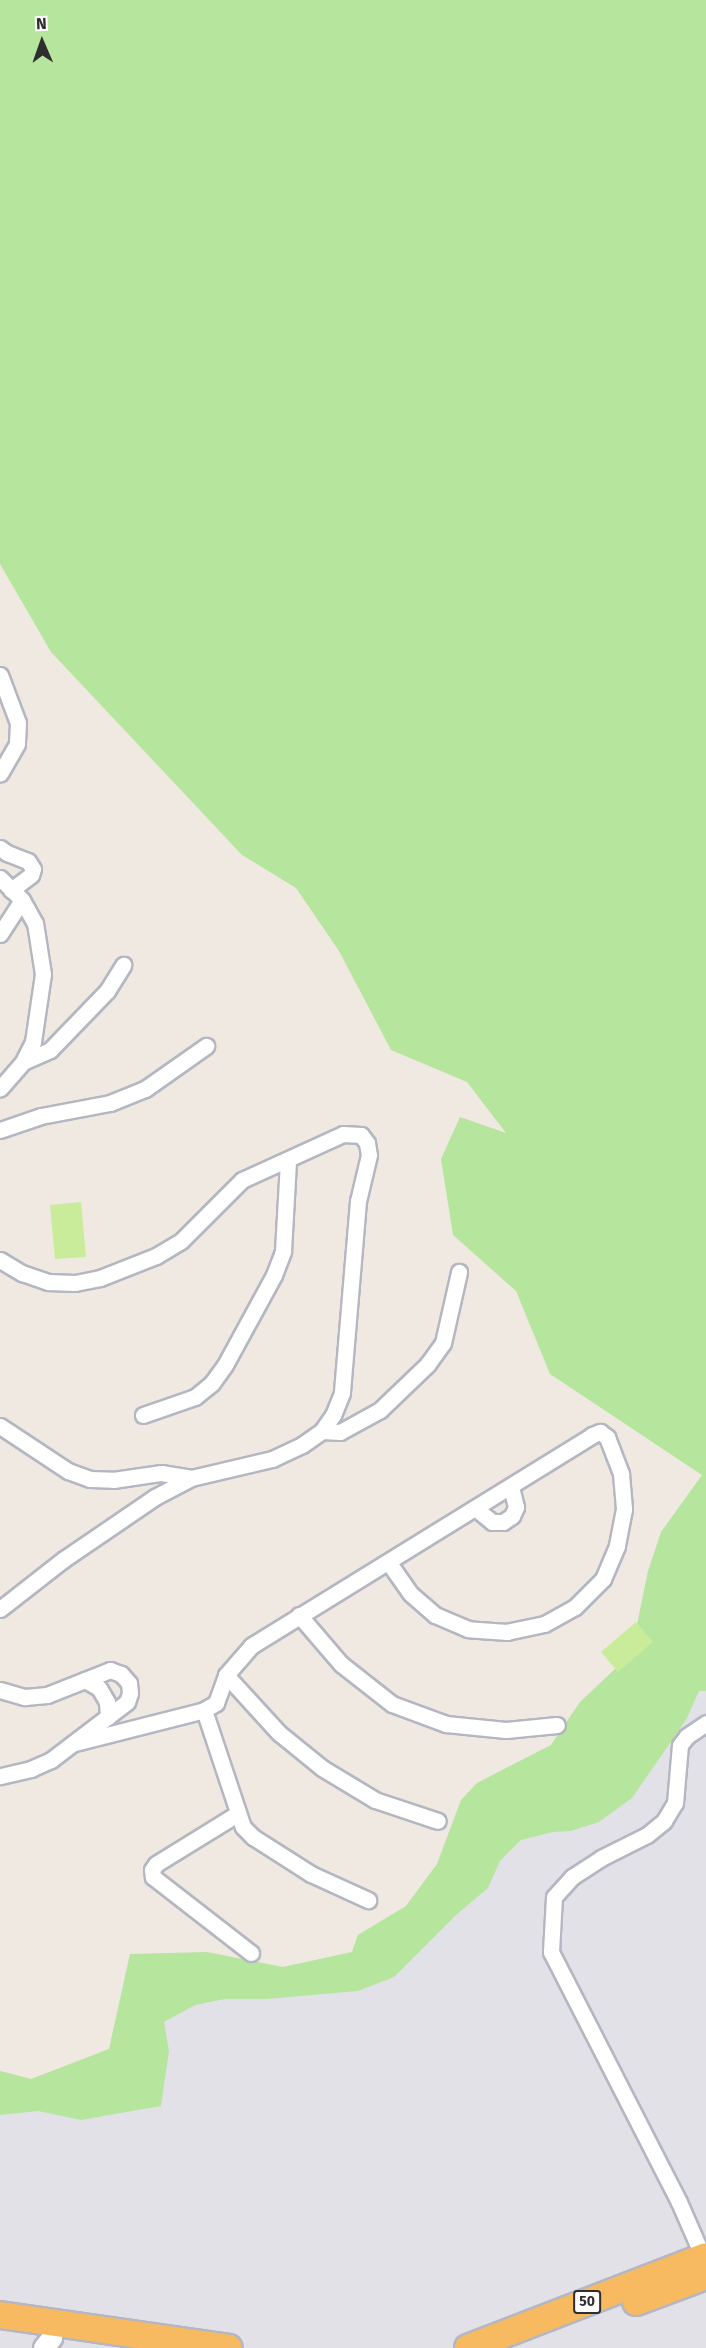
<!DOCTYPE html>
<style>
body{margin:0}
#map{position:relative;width:706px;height:2348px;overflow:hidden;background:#efe9e1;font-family:"Fira Sans",sans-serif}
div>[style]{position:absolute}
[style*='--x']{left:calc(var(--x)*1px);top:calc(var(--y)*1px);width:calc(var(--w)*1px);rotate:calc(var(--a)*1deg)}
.industrial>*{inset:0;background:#e3e1e8}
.green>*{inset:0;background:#b6e59e}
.pitch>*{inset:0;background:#c9ec9a}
.roads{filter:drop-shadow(2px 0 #b4b7c1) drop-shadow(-2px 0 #b4b7c1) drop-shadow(0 2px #b4b7c1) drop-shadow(0 -2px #b4b7c1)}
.minor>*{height:15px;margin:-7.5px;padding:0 7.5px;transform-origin:7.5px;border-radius:7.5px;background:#fff}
.tertiary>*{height:20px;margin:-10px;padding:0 10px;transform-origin:10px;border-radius:10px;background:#fff}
.trunk>*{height:26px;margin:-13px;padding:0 13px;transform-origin:13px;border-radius:13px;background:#f8ba60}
span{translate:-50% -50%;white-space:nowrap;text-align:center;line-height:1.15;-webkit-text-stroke:6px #fff;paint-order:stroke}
.shield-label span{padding:2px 4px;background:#fff;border:2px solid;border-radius:4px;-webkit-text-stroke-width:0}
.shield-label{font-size:14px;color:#2e2e2e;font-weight:700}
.north{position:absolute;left:12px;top:12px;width:60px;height:60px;-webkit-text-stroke:4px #fff;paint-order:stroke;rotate:358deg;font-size:16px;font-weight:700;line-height:24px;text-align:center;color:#2e2e2e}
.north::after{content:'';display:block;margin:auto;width:21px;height:27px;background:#2e2e2e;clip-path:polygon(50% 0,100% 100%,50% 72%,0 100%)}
</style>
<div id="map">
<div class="industrial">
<div style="clip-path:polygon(706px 1478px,706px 2348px,0 2348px,0 2071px,31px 2079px,109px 2049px,130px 1954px,283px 1967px,352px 1952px,358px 1935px,406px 1906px,437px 1864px,461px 1800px,477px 1783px,551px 1745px,580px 1702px,631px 1654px,648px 1571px,661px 1532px)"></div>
</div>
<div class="green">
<div style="clip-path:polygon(0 0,706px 0,706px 1691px,699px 1691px,686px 1720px,632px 1798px,599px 1822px,571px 1831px,553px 1832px,521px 1840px,500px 1861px,488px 1888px,456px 1915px,394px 1977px,358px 1991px,267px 1999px,225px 1999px,195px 2005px,164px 2022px,169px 2051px,161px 2106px,81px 2120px,38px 2111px,0 2115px,0 2071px,31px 2079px,109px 2049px,130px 1954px,207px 1952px,283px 1967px,352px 1952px,358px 1935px,406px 1906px,437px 1864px,461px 1800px,477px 1783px,551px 1745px,580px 1702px,631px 1654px,648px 1571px,661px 1532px,702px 1475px,550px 1374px,516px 1291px,453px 1235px,441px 1159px,460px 1117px,506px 1133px,467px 1082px,391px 1050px,339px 951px,296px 888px,242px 855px,51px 652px,0 564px)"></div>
</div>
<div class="pitch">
<div style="clip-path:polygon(81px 1202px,86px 1257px,55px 1259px,50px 1205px)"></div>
<div style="clip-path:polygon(636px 1622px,653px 1642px,618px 1672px,601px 1652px)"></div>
</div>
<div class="roads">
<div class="minor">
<div style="--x:0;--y:675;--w:51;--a:69.4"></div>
<div style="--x:18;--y:723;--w:21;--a:93"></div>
<div style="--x:17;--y:744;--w:34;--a:120"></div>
<div style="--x:0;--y:848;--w:9;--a:36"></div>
<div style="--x:7;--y:853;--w:22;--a:21"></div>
<div style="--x:28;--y:861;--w:9;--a:58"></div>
<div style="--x:33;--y:869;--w:6;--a:108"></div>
<div style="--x:31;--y:875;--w:25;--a:143"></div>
<div style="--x:0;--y:878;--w:31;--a:45"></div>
<div style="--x:22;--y:900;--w:26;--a:61"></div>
<div style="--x:35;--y:923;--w:52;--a:81.1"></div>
<div style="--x:43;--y:974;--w:69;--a:98.4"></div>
<div style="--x:33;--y:1042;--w:22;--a:117"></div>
<div style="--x:23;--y:1062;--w:35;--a:131"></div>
<div style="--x:0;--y:934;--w:40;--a:-57.1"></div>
<div style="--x:23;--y:1062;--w:30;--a:-24"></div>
<div style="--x:50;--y:1050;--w:82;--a:-46"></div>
<div style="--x:107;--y:991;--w:31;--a:-58"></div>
<div style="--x:0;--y:1130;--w:43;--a:-18.9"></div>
<div style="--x:41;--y:1116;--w:70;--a:-10.7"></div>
<div style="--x:110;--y:1103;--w:38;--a:-22"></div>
<div style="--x:145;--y:1089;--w:75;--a:-35.2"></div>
<div style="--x:0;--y:1260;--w:26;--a:31"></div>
<div style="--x:22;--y:1273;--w:28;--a:19"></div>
<div style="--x:48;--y:1282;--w:27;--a:2"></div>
<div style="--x:75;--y:1283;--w:25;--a:-11"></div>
<div style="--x:100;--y:1278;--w:60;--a:-21.4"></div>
<div style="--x:156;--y:1256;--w:29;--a:-31"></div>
<div style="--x:181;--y:1241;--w:86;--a:-45"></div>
<div style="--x:242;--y:1180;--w:111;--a:-24.5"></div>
<div style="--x:343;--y:1134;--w:18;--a:3"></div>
<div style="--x:361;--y:1135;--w:10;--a:53"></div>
<div style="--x:367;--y:1143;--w:12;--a:81"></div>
<div style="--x:369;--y:1155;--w:47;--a:103.4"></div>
<div style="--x:358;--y:1201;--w:193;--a:94.8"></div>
<div style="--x:342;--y:1393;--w:24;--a:112"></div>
<div style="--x:333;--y:1415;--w:19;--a:125"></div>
<div style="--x:322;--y:1431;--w:24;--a:145"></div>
<div style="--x:302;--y:1445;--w:33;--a:155"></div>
<div style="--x:272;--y:1459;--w:83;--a:166.8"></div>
<div style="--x:191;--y:1478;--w:41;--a:152.2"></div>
<div style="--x:155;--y:1497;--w:110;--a:145.7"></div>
<div style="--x:64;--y:1559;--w:81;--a:142"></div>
<div style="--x:143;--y:1415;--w:55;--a:-19.1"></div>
<div style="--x:195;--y:1397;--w:22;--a:-39"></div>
<div style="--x:212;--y:1383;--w:22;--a:-54"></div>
<div style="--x:225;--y:1365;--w:102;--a:-61.4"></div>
<div style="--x:274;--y:1275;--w:26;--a:-69"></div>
<div style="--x:283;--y:1251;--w:90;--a:-86.8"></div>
<div style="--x:0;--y:1426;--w:82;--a:33.5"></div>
<div style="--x:68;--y:1471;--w:23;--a:20"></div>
<div style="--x:90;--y:1479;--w:23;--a:2"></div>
<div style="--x:113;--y:1480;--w:49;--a:-8.3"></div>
<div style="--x:161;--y:1473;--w:30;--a:9"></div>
<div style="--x:322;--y:1431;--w:18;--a:3"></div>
<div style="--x:340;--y:1432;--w:46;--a:-28.8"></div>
<div style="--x:380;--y:1410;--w:65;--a:-43.8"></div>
<div style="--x:427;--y:1365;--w:27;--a:-54"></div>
<div style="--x:443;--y:1343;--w:73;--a:-77.3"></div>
<div style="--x:475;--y:1508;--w:22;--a:39"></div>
<div style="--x:492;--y:1522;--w:11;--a:0"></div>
<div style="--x:503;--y:1522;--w:11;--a:-34"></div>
<div style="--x:512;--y:1516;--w:10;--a:-66"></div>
<div style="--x:516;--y:1507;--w:21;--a:-104"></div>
<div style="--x:299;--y:1615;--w:65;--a:49.4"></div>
<div style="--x:341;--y:1664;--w:65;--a:38.1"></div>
<div style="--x:392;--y:1704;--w:58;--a:20.3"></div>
<div style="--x:446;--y:1724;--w:60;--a:5.7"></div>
<div style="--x:506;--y:1730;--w:51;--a:-5.6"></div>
<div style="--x:226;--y:1675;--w:79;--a:47.6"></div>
<div style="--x:279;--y:1733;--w:55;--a:39.1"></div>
<div style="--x:322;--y:1768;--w:62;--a:31.1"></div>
<div style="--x:375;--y:1800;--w:66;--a:18.4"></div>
<div style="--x:85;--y:1680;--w:16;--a:30"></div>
<div style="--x:99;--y:1688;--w:16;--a:60"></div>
<div style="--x:107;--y:1702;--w:15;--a:86"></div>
<div style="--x:0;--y:1690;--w:26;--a:16"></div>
<div style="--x:25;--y:1697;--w:22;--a:-5"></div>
<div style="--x:47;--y:1695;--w:68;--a:-21.6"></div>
<div style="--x:110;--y:1670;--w:12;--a:20"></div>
<div style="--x:121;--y:1674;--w:12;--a:48"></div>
<div style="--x:129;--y:1683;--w:10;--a:84"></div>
<div style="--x:130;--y:1693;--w:9;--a:108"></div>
<div style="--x:127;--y:1702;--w:96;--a:142.7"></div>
<div style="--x:51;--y:1760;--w:22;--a:156"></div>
<div style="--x:31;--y:1769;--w:32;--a:167"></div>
<div style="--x:204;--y:1710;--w:123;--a:71.6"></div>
<div style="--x:243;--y:1827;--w:14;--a:45"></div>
<div style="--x:253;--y:1837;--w:69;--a:32.5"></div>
<div style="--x:311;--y:1874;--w:63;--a:24.5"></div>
<div style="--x:75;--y:1743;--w:133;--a:-14.3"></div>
<div style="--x:204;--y:1710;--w:14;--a:-30"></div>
<div style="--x:216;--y:1703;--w:30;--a:-70"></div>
<div style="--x:226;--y:1675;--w:38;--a:-49"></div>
<div style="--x:251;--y:1646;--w:401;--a:-31.7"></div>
<div style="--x:592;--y:1435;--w:9;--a:-21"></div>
<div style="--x:600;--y:1432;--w:9;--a:36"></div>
<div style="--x:607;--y:1437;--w:40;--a:69"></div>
<div style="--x:621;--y:1474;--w:35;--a:85"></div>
<div style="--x:624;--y:1509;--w:38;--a:101"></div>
<div style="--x:617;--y:1546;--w:36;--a:113"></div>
<div style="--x:603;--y:1579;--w:40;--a:135"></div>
<div style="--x:575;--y:1607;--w:35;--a:151"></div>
<div style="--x:544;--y:1624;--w:38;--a:168"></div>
<div style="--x:507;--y:1632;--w:39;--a:-176"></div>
<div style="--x:468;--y:1629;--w:36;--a:-157"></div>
<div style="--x:435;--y:1615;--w:33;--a:-139"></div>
<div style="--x:410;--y:1593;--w:38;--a:-125"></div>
<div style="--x:237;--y:1814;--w:95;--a:148.3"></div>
<div style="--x:156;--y:1864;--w:7;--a:124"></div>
<div style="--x:152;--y:1870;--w:7;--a:82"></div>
<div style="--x:153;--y:1877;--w:124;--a:37.8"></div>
<div style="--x:703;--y:2257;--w:60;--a:-113.6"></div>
<div style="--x:679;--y:2202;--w:281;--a:-117.1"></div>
<div style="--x:551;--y:1952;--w:55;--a:-86.9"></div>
<div style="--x:554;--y:1897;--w:27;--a:-48"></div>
<div style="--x:572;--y:1877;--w:35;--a:-33"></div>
<div style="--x:601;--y:1858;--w:51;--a:-26.6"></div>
<div style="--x:647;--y:1835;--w:22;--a:-39"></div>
<div style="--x:664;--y:1821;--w:21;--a:-59"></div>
<div style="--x:675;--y:1803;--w:58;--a:-85.1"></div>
<div style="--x:680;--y:1745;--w:11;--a:-52"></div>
<div style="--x:687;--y:1736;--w:23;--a:-34"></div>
</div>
<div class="tertiary">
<div style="--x:44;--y:2348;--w:13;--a:-51"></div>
</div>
<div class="trunk">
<div style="--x:636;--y:2302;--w:75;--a:-20.4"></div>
<div style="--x:0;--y:2315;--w:231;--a:8.2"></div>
<div style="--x:468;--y:2348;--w:255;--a:-21.1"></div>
</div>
</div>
<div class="shield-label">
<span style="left:587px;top:2302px">50</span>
</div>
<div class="north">N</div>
</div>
